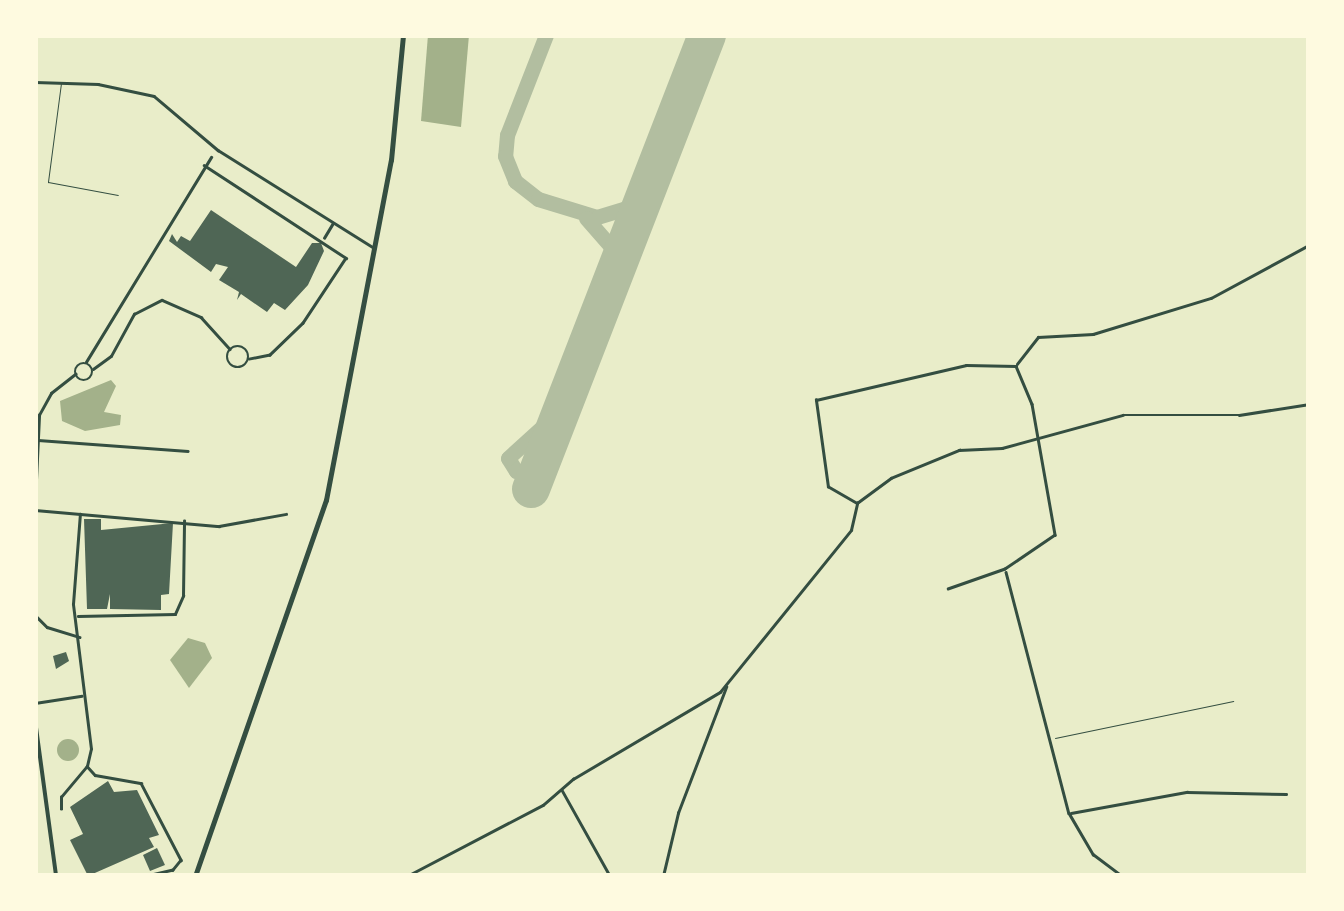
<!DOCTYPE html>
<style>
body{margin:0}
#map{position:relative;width:1344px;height:911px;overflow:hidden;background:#e9edc9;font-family:"Fira Sans",sans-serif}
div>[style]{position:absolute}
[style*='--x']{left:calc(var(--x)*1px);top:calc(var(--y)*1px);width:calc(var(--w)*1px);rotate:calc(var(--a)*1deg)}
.water>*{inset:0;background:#a3b18a}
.round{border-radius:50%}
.taxiway>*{height:15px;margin:-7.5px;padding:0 7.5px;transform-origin:7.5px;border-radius:7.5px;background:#b2bea0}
.runway>*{height:38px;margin:-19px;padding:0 19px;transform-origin:19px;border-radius:19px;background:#b2bea0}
.building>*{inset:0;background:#4f6655}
.path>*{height:1px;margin:-0.5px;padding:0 0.5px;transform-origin:0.5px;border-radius:0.5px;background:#344e41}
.service>*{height:1px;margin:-0.5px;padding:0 0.5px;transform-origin:0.5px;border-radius:0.5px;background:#344e41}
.minor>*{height:2.5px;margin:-1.25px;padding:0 1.25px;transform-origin:1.25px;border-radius:1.25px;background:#344e41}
.minor>.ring{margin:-1.25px;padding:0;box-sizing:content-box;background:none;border:2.5px solid #344e41;border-radius:50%}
.tertiary>*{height:4px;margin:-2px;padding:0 2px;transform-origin:2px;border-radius:2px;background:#344e41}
.primary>*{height:5px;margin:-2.5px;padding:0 2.5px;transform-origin:2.5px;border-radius:2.5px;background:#344e41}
span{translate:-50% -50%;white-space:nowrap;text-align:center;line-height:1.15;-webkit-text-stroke:8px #fefae0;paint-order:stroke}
.frame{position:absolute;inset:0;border:38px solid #fefae0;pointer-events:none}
</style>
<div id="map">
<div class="water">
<div style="clip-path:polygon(428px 35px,469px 35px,461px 127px,421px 121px)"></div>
<div style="clip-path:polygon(111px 380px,116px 386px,104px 412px,121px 415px,120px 425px,85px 431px,62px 421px,60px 401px)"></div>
<div style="clip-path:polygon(188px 638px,205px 643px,212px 658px,189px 688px,170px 660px)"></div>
<div class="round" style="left:57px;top:739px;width:22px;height:22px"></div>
</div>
<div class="taxiway">
<div style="--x:546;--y:35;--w:107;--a:111.3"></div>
<div style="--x:507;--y:135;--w:21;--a:95"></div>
<div style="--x:505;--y:156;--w:27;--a:68"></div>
<div style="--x:515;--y:181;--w:29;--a:38"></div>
<div style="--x:538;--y:199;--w:62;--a:17"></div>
<div style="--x:597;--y:217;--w:30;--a:-17"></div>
<div style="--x:626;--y:208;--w:28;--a:-42"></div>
<div style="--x:586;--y:218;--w:38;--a:49"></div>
<div style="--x:611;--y:247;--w:31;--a:86"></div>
<div style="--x:538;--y:471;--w:22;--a:180"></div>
<div style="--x:516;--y:471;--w:15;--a:-122"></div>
<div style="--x:508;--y:458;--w:74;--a:-42.3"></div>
</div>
<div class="runway">
<div style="--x:531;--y:489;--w:487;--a:-68.8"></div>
</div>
<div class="building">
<div style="clip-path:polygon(211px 210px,296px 267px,312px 243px,321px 243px,324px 251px,308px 285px,285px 310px,274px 303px,267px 312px,241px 294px,237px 300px,239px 292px,219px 280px,228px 267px,216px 264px,211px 272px,169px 241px,172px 234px,177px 242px,181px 236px,190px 241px)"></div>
<div style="clip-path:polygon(84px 519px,101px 519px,101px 530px,173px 523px,169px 594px,161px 595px,161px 610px,110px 609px,110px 594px,107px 609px,87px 609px)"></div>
<div style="clip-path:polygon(66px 652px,69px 661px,56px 669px,53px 656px)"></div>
<div style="clip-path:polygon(108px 781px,114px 792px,137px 790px,159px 835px,149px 838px,154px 847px,88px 876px,70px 840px,83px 834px,70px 807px)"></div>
<div style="clip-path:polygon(157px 848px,165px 865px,150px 871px,143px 855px)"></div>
</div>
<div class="path">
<div style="--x:1055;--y:738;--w:182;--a:-11.7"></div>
</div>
<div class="service">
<div style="--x:61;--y:83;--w:100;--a:97.5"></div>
<div style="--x:48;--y:182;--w:71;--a:10.5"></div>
</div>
<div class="minor">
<div style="--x:35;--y:82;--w:63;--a:1.8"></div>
<div style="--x:98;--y:84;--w:57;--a:12.1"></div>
<div style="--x:154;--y:96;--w:84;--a:40.2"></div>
<div style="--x:218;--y:150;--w:184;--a:32.1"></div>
<div style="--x:204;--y:165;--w:170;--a:33.2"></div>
<div style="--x:346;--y:258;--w:78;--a:123.5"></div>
<div style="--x:303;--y:323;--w:46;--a:135.9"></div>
<div style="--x:270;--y:355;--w:21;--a:169"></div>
<div style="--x:324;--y:238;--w:17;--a:-59"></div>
<div class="ring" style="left:227px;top:346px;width:19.5px;height:19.5px"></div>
<div style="--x:86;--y:362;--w:240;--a:-58.6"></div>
<div class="ring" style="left:75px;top:363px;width:15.5px;height:15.5px"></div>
<div style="--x:1017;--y:364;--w:34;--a:-52"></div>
<div style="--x:1038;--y:337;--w:55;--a:-3.1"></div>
<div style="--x:1093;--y:334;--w:123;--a:-17"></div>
<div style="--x:1211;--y:298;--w:111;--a:-28.4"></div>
<div style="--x:93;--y:369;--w:22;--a:-36"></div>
<div style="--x:111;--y:356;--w:48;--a:-61.3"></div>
<div style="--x:134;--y:314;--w:31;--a:-27"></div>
<div style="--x:162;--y:300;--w:43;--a:23.6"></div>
<div style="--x:201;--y:317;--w:43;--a:47.8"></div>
<div style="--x:38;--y:440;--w:150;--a:4.2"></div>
<div style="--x:35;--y:501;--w:86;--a:-87.3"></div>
<div style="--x:39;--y:415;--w:25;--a:-61"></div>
<div style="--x:51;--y:393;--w:31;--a:-38"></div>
<div style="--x:856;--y:503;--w:32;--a:-150"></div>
<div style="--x:828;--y:487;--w:88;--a:-97.9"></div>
<div style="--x:816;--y:400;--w:154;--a:-13.1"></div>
<div style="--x:966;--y:365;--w:50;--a:1.1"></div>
<div style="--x:1016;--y:366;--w:41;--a:67.2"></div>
<div style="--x:1032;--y:404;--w:133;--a:80"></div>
<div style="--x:1055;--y:535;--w:60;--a:145.8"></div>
<div style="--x:1005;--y:569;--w:60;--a:160.7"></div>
<div style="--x:35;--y:510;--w:185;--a:5"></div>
<div style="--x:219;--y:526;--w:68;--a:-10.2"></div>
<div style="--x:1006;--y:572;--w:249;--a:75.4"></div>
<div style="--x:1069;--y:813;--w:48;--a:59.7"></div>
<div style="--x:1093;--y:854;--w:36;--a:37"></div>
<div style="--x:35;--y:615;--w:17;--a:45"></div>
<div style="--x:47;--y:627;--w:34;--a:17"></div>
<div style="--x:78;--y:616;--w:97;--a:-1.2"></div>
<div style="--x:175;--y:614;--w:20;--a:-66"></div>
<div style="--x:183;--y:596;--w:75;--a:-89.2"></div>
<div style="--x:35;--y:703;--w:47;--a:-8.7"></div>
<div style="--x:87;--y:766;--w:12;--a:48"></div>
<div style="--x:95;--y:775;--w:47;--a:9.9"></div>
<div style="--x:141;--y:783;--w:87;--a:62.5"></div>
<div style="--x:181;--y:860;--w:13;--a:129"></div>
<div style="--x:173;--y:870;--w:26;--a:167"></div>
<div style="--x:562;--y:790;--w:98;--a:60.8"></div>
<div style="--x:61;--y:809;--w:12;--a:-90"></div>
<div style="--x:61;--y:797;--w:40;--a:-50"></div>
<div style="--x:87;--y:766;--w:17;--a:-77"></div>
<div style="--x:91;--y:749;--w:146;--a:-97.1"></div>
<div style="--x:73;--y:604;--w:90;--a:-85.6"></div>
<div style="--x:1071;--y:813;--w:118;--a:-10.3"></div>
<div style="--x:1187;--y:792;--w:99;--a:1.2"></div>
<div style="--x:407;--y:876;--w:153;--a:-27.6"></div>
<div style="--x:543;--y:805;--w:40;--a:-41"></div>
<div style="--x:573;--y:779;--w:171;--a:-30.6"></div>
<div style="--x:720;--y:692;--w:208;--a:-51"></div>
<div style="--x:851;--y:530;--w:28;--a:-77"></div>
<div style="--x:857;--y:503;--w:42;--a:-36.3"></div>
<div style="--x:891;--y:478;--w:74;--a:-22.4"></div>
<div style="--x:959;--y:450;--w:43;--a:-2.7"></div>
<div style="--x:1002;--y:448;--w:125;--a:-15.3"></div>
<div style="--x:1123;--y:415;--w:116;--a:0"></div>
<div style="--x:1239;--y:415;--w:71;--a:-8.9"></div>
<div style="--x:663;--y:876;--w:65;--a:-76.6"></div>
<div style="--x:678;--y:813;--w:135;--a:-69.1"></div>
</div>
<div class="tertiary">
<div style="--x:35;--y:182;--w:113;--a:90"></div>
<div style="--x:35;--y:720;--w:157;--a:82.3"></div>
</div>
<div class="primary">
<div style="--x:195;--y:876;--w:398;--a:-70.8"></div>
<div style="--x:326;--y:500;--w:346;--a:-79.2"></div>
<div style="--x:391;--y:160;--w:126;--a:-84.5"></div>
</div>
<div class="frame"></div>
</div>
